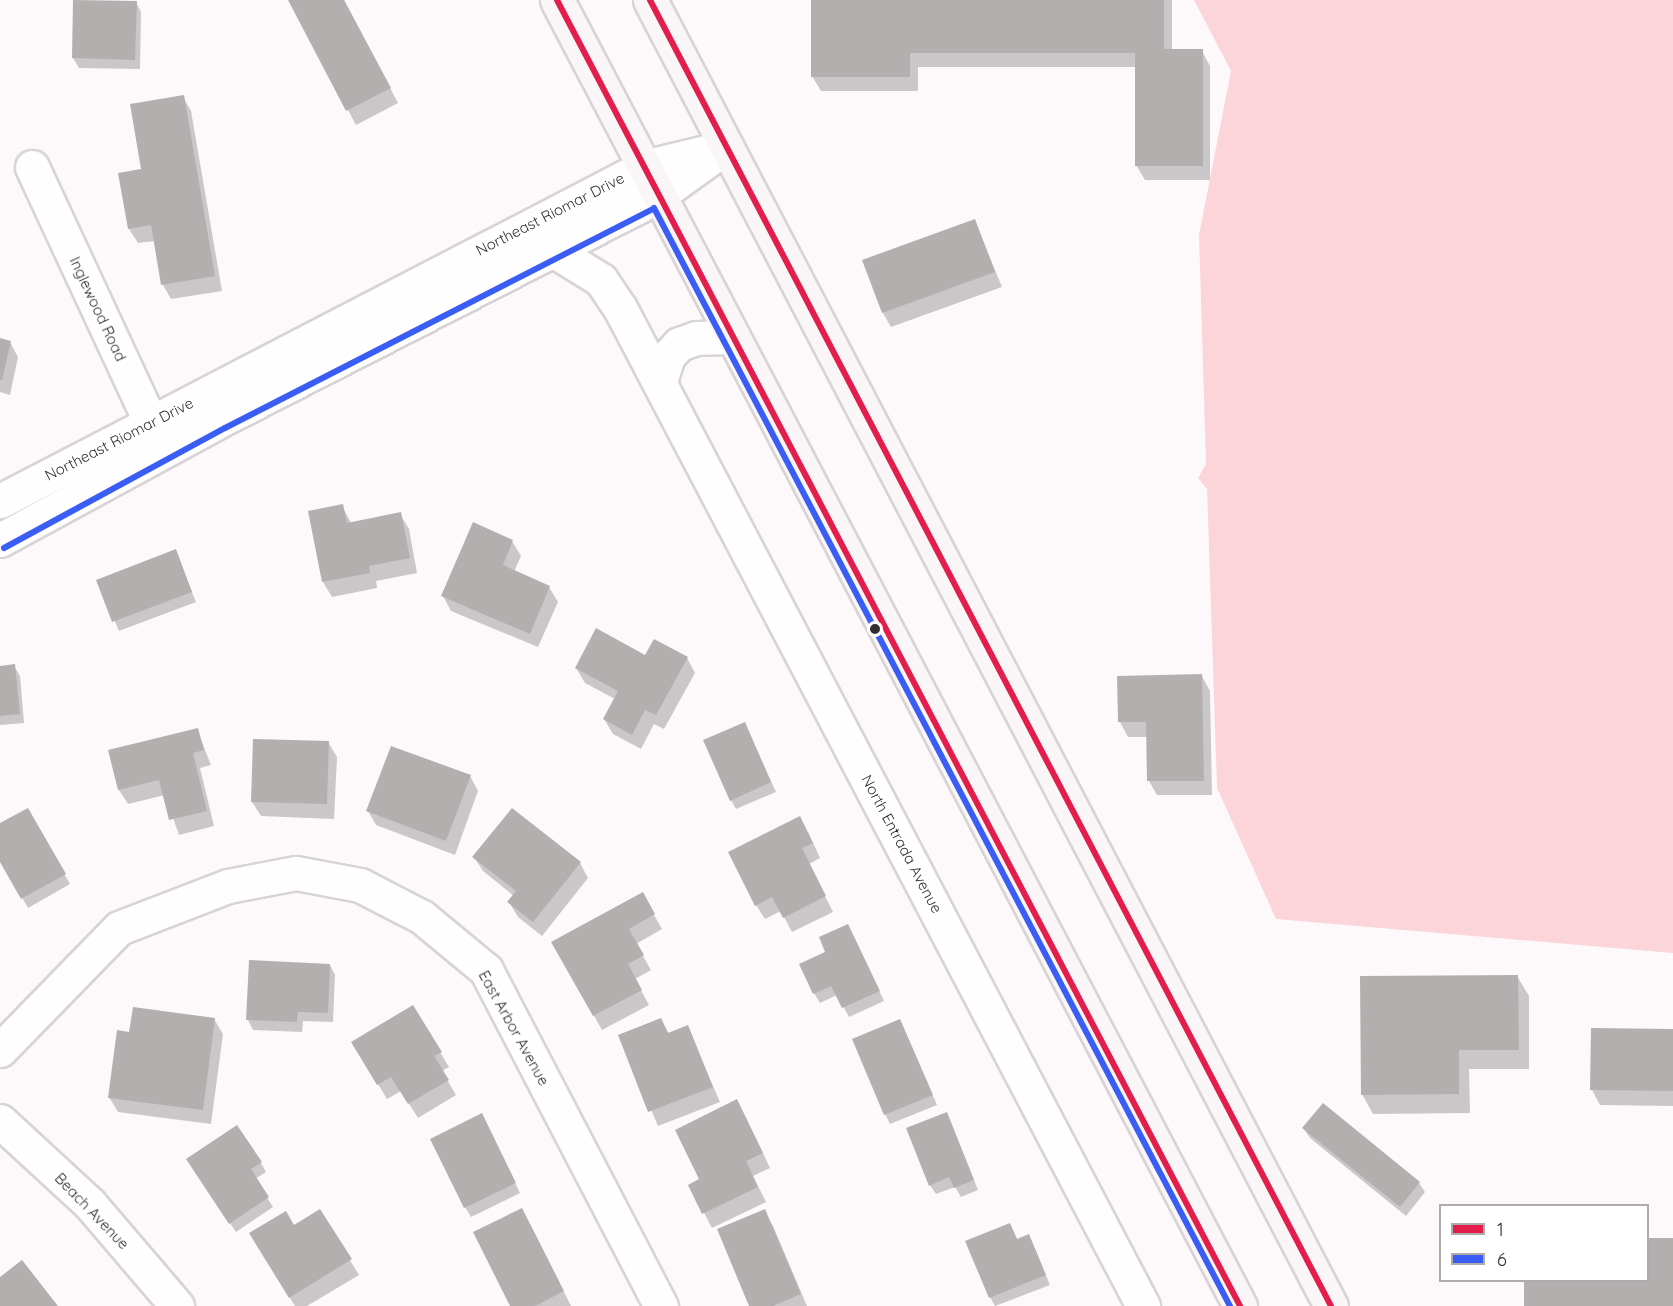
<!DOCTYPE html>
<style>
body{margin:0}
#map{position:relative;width:1673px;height:1306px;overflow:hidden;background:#fdf9fa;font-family:Quicksand,sans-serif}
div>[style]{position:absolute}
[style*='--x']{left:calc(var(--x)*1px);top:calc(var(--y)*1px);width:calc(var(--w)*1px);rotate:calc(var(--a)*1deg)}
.green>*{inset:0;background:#fcd5db}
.shadow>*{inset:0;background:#0003}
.building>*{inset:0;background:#b3afaf}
.roads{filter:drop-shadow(2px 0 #d8d3d4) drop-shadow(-2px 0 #d8d3d4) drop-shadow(0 2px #d8d3d4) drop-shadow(0 -2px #d8d3d4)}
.minor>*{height:33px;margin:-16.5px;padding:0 16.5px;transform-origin:16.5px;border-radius:16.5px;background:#fffefe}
.major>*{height:33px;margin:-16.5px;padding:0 16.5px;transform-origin:16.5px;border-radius:16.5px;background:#faf6f7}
.bus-1>*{height:6px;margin:-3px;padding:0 3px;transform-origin:3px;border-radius:3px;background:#e31d4c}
.bus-2>*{height:6px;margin:-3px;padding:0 3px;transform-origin:3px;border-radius:3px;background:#395df5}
.dots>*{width:16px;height:16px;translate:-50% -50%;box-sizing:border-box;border:3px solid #fff;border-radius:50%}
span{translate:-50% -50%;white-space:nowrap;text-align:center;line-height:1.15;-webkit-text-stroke:6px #fff;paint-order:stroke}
.street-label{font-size:15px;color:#342e2f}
.legend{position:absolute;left:1439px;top:1204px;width:210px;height:78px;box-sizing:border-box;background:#fff;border:2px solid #aeabac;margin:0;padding:8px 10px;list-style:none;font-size:18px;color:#342e2f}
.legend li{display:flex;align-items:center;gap:12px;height:30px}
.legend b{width:30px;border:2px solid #aeabac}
</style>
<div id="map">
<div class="green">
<div style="clip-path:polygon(1194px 0,1673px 0,1673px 953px,1276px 919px,1217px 788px,1207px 489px,1198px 478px,1206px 464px,1199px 235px,1231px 71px)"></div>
</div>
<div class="shadow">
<div style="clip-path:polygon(289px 0,344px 0,398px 103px,356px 125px)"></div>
<div style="clip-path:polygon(812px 0,1172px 0,1172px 51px,1202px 51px,1210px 66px,1210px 180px,1145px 180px,1136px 165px,1136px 67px,918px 67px,918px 91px,821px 91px,812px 76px)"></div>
<div style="clip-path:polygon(74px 1px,136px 2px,141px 12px,140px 69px,79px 68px,73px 58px)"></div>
<div style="clip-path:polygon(183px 97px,191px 111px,222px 291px,171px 299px,163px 285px,155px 241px,138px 243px,129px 229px,143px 170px)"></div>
<div style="clip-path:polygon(975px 221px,1002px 287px,891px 327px,883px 313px)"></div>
<div style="clip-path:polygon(0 340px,10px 342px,18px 357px,10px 395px,0 392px)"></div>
<div style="clip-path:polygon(342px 506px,351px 523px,400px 514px,409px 529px,417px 573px,376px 581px,377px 588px,332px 597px,323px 582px,310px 512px)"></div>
<div style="clip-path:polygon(512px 541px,521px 556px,514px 572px,549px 587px,558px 602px,538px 647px,451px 611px,443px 596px)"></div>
<div style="clip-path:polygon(175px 551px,196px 602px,119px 631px,98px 581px)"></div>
<div style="clip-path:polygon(646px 657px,687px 658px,695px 673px,664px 729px,654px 724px,641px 749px,613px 734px,604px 719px,615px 699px,585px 683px,576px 668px)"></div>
<div style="clip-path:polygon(14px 666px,20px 676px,24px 723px,0 725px,0 667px)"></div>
<div style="clip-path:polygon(1202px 676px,1210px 691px,1212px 795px,1157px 795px,1149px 781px,1148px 737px,1128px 737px,1120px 722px,1119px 678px)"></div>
<div style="clip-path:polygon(197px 730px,211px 765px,200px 768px,214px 826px,179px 835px,165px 795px,128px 804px,119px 790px,110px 752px)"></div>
<div style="clip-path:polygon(749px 733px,776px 792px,736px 809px,731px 800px)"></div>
<div style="clip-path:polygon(328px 742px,337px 757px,334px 819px,261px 816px,252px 802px)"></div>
<div style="clip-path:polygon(470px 776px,478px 791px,455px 855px,376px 825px,368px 811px)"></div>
<div style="clip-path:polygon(28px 810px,70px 884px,28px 908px,0 859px,0 825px)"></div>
<div style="clip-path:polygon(512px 810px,580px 863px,588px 878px,542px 936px,518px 917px,509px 902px,514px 896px,483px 871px,474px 857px)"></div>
<div style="clip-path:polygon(808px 832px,820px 858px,809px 864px,833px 912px,792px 932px,781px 911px,765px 919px,756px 905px)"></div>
<div style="clip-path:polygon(642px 894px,662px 929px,636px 944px,651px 970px,635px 979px,649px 1005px,602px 1030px,553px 943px)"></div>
<div style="clip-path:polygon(853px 935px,884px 1001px,849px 1017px,837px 995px,820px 1003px,814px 993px,827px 953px)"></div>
<div style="clip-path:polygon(330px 965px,335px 975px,333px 1022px,303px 1021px,302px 1032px,253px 1030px,248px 1020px)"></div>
<div style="clip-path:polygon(1517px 976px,1529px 996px,1529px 1069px,1469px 1069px,1470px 1113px,1373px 1114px,1362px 1094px)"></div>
<div style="clip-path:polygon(413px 1007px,449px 1067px,442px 1071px,456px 1095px,418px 1118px,401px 1091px,387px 1099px,353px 1043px)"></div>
<div style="clip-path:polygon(214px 1019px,223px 1034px,211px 1124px,118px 1112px,109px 1097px,131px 1033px)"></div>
<div style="clip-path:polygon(661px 1019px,669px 1034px,687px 1026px,720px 1102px,658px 1126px,620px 1036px)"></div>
<div style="clip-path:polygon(900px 1020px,937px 1105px,890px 1124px,885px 1114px)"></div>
<div style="clip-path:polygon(1673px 1030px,1673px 1106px,1600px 1105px,1592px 1090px)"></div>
<div style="clip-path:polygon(947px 1114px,978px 1190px,961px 1197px,955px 1187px,936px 1194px,930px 1185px)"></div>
<div style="clip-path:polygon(745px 1116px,770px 1168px,753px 1176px,766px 1202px,712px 1228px,690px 1186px,701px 1180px)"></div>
<div style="clip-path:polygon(487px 1125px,520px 1193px,471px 1217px,465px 1207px)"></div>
<div style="clip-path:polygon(1304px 1129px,1419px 1183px,1425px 1192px,1406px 1216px,1310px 1138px)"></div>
<div style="clip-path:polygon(261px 1163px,266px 1172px,255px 1179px,273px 1207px,236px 1232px,193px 1169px)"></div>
<div style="clip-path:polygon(320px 1211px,359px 1275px,307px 1306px,295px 1306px,260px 1249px)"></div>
<div style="clip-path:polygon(764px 1211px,773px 1226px,807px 1306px,751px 1306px)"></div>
<div style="clip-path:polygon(530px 1224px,571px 1306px,512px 1306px)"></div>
<div style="clip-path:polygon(1009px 1225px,1018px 1241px,1029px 1236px,1050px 1285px,995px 1306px,990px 1297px)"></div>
<div style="clip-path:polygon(1648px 1240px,1673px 1240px,1673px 1306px,1525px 1306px,1648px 1280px)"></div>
</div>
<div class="building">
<div style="clip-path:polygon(73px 0,137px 1px,135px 60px,72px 58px)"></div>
<div style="clip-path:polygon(288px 0,344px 0,391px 88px,346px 111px)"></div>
<div style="clip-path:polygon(811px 0,1164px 0,1164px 49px,1203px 49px,1203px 166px,1135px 166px,1135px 53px,910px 53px,910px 77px,811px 77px)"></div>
<div style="clip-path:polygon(184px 95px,215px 276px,161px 285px,151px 225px,128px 229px,118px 173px,141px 169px,130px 104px)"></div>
<div style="clip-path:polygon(975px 219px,995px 272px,882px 313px,862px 260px)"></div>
<div style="clip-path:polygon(0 338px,11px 341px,2px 380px,0 380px)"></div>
<div style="clip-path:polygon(343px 504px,347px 523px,401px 512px,410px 558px,369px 566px,370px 573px,322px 582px,308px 511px)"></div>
<div style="clip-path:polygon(473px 522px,513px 540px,503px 565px,550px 586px,530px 634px,441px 596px)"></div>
<div style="clip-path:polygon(176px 549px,192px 592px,112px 622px,96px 580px)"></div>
<div style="clip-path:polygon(596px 628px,645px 655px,654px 639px,688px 657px,656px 715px,645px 710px,632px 735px,603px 719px,618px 691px,575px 668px)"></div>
<div style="clip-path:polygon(15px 664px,20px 714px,0 716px,0 666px)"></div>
<div style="clip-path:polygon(1202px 674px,1204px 781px,1147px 781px,1146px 722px,1118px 722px,1117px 676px)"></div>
<div style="clip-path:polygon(745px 722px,771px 782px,730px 801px,703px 740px)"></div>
<div style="clip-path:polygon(198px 728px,204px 750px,193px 753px,207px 811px,169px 820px,159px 780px,118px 790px,108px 750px)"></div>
<div style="clip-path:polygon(253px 739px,329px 741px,327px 804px,251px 802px)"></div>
<div style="clip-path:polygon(391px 746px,471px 775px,446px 841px,366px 811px)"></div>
<div style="clip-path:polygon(28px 808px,66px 874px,21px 899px,0 862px,0 823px)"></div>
<div style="clip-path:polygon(512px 808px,581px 862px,533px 922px,507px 902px,516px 891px,472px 857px)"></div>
<div style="clip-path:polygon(800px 816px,813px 843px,802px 848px,826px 896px,783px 918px,772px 897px,755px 906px,728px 852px)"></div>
<div style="clip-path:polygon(643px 892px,655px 914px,629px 929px,644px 955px,628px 964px,642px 990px,593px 1016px,551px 942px)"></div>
<div style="clip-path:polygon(848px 924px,880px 991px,842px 1008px,831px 986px,813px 994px,799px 964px,825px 952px,819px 937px)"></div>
<div style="clip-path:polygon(249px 960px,330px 964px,328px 1013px,298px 1012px,297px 1022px,246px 1020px)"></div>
<div style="clip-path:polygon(1518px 975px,1519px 1050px,1459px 1050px,1459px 1094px,1361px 1095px,1360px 976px)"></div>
<div style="clip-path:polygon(413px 1005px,442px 1052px,434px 1056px,449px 1080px,408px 1104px,391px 1077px,377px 1085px,351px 1042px)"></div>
<div style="clip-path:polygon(133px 1007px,215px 1018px,203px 1110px,108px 1098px,117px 1030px,129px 1032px)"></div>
<div style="clip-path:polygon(661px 1018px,668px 1033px,688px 1025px,713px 1087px,648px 1112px,618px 1035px)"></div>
<div style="clip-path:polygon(900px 1019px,933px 1095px,884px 1115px,852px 1039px)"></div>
<div style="clip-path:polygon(1591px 1028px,1673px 1029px,1673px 1091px,1590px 1090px)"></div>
<div style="clip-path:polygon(737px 1099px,763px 1153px,746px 1161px,758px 1187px,702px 1214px,688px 1185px,699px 1179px,675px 1130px)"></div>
<div style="clip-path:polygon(1323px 1103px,1420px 1182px,1400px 1207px,1302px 1128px)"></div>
<div style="clip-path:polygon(947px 1112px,974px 1180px,954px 1188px,949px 1177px,929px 1186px,906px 1128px)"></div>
<div style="clip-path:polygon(482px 1113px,516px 1183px,464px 1208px,430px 1139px)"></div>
<div style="clip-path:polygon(237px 1125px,262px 1162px,251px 1169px,269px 1197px,229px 1224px,186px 1159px)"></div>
<div style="clip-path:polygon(522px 1208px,564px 1291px,535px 1306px,510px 1306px,473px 1232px)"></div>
<div style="clip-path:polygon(320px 1209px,352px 1259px,289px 1298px,249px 1233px,286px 1211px,294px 1225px)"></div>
<div style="clip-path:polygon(765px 1209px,801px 1294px,773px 1306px,749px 1306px,717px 1229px)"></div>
<div style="clip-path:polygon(1010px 1223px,1017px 1239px,1029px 1234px,1046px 1275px,989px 1298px,965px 1241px)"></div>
<div style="clip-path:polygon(1648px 1238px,1673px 1238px,1673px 1306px,1524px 1306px,1524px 1280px,1648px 1280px)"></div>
<div style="clip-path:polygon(22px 1260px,58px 1306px,0 1306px,0 1277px)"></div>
</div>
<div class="roads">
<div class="minor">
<div style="--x:32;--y:167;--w:302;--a:65.1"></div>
<div style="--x:551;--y:249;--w:59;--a:31.8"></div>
<div style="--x:601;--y:280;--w:34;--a:56"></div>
<div style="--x:620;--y:308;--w:1127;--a:62.34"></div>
<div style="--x:660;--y:382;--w:27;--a:-73"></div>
<div style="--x:668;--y:356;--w:16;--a:-47"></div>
<div style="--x:679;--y:344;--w:18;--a:-19"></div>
<div style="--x:696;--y:338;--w:37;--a:-2"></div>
<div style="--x:0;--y:501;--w:725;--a:-27.41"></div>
<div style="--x:644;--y:167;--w:68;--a:-13.6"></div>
<div style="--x:0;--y:540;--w:251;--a:-28.5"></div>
<div style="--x:221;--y:420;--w:491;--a:-27.1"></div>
<div style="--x:658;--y:196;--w:84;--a:-35.8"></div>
<div style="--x:0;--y:1050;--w:170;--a:-45.7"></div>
<div style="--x:119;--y:928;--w:117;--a:-21.1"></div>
<div style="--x:228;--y:886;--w:69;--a:-10.8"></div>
<div style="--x:296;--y:873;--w:65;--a:10.6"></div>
<div style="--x:360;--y:885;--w:70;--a:27.3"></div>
<div style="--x:422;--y:917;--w:83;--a:39.6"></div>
<div style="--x:486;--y:970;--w:379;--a:62.5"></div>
<div style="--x:0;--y:1121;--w:122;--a:42.7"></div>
<div style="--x:90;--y:1204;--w:134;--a:49.5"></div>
</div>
<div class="major">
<div style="--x:557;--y:0;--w:1474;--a:62.39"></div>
<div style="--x:650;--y:0;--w:1473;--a:62.46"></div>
</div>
</div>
<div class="bus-1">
<div style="--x:557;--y:0;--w:1474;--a:62.39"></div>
<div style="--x:650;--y:0;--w:1473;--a:62.46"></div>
</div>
<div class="bus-2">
<div style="--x:4;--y:548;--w:251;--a:-28.5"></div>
<div style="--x:225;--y:428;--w:482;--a:-27.1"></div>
<div style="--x:654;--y:208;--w:1240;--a:62.32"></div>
</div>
<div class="dots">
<div style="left:875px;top:629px;background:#342e2f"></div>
</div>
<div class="street-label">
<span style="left:550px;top:214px;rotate:-27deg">Northeast Riomar Drive</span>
<span style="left:98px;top:309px;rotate:65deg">Inglewood Road</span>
<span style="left:119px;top:439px;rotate:-27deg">Northeast Riomar Drive</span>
<span style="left:902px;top:844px;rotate:62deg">North Entrada Avenue</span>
<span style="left:514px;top:1028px;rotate:61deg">East Arbor Avenue</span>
<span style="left:92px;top:1211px;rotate:46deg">Beach Avenue</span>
</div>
<ul class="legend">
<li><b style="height:8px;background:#e31d4c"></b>1</li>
<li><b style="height:8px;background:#395df5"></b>6</li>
</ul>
</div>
